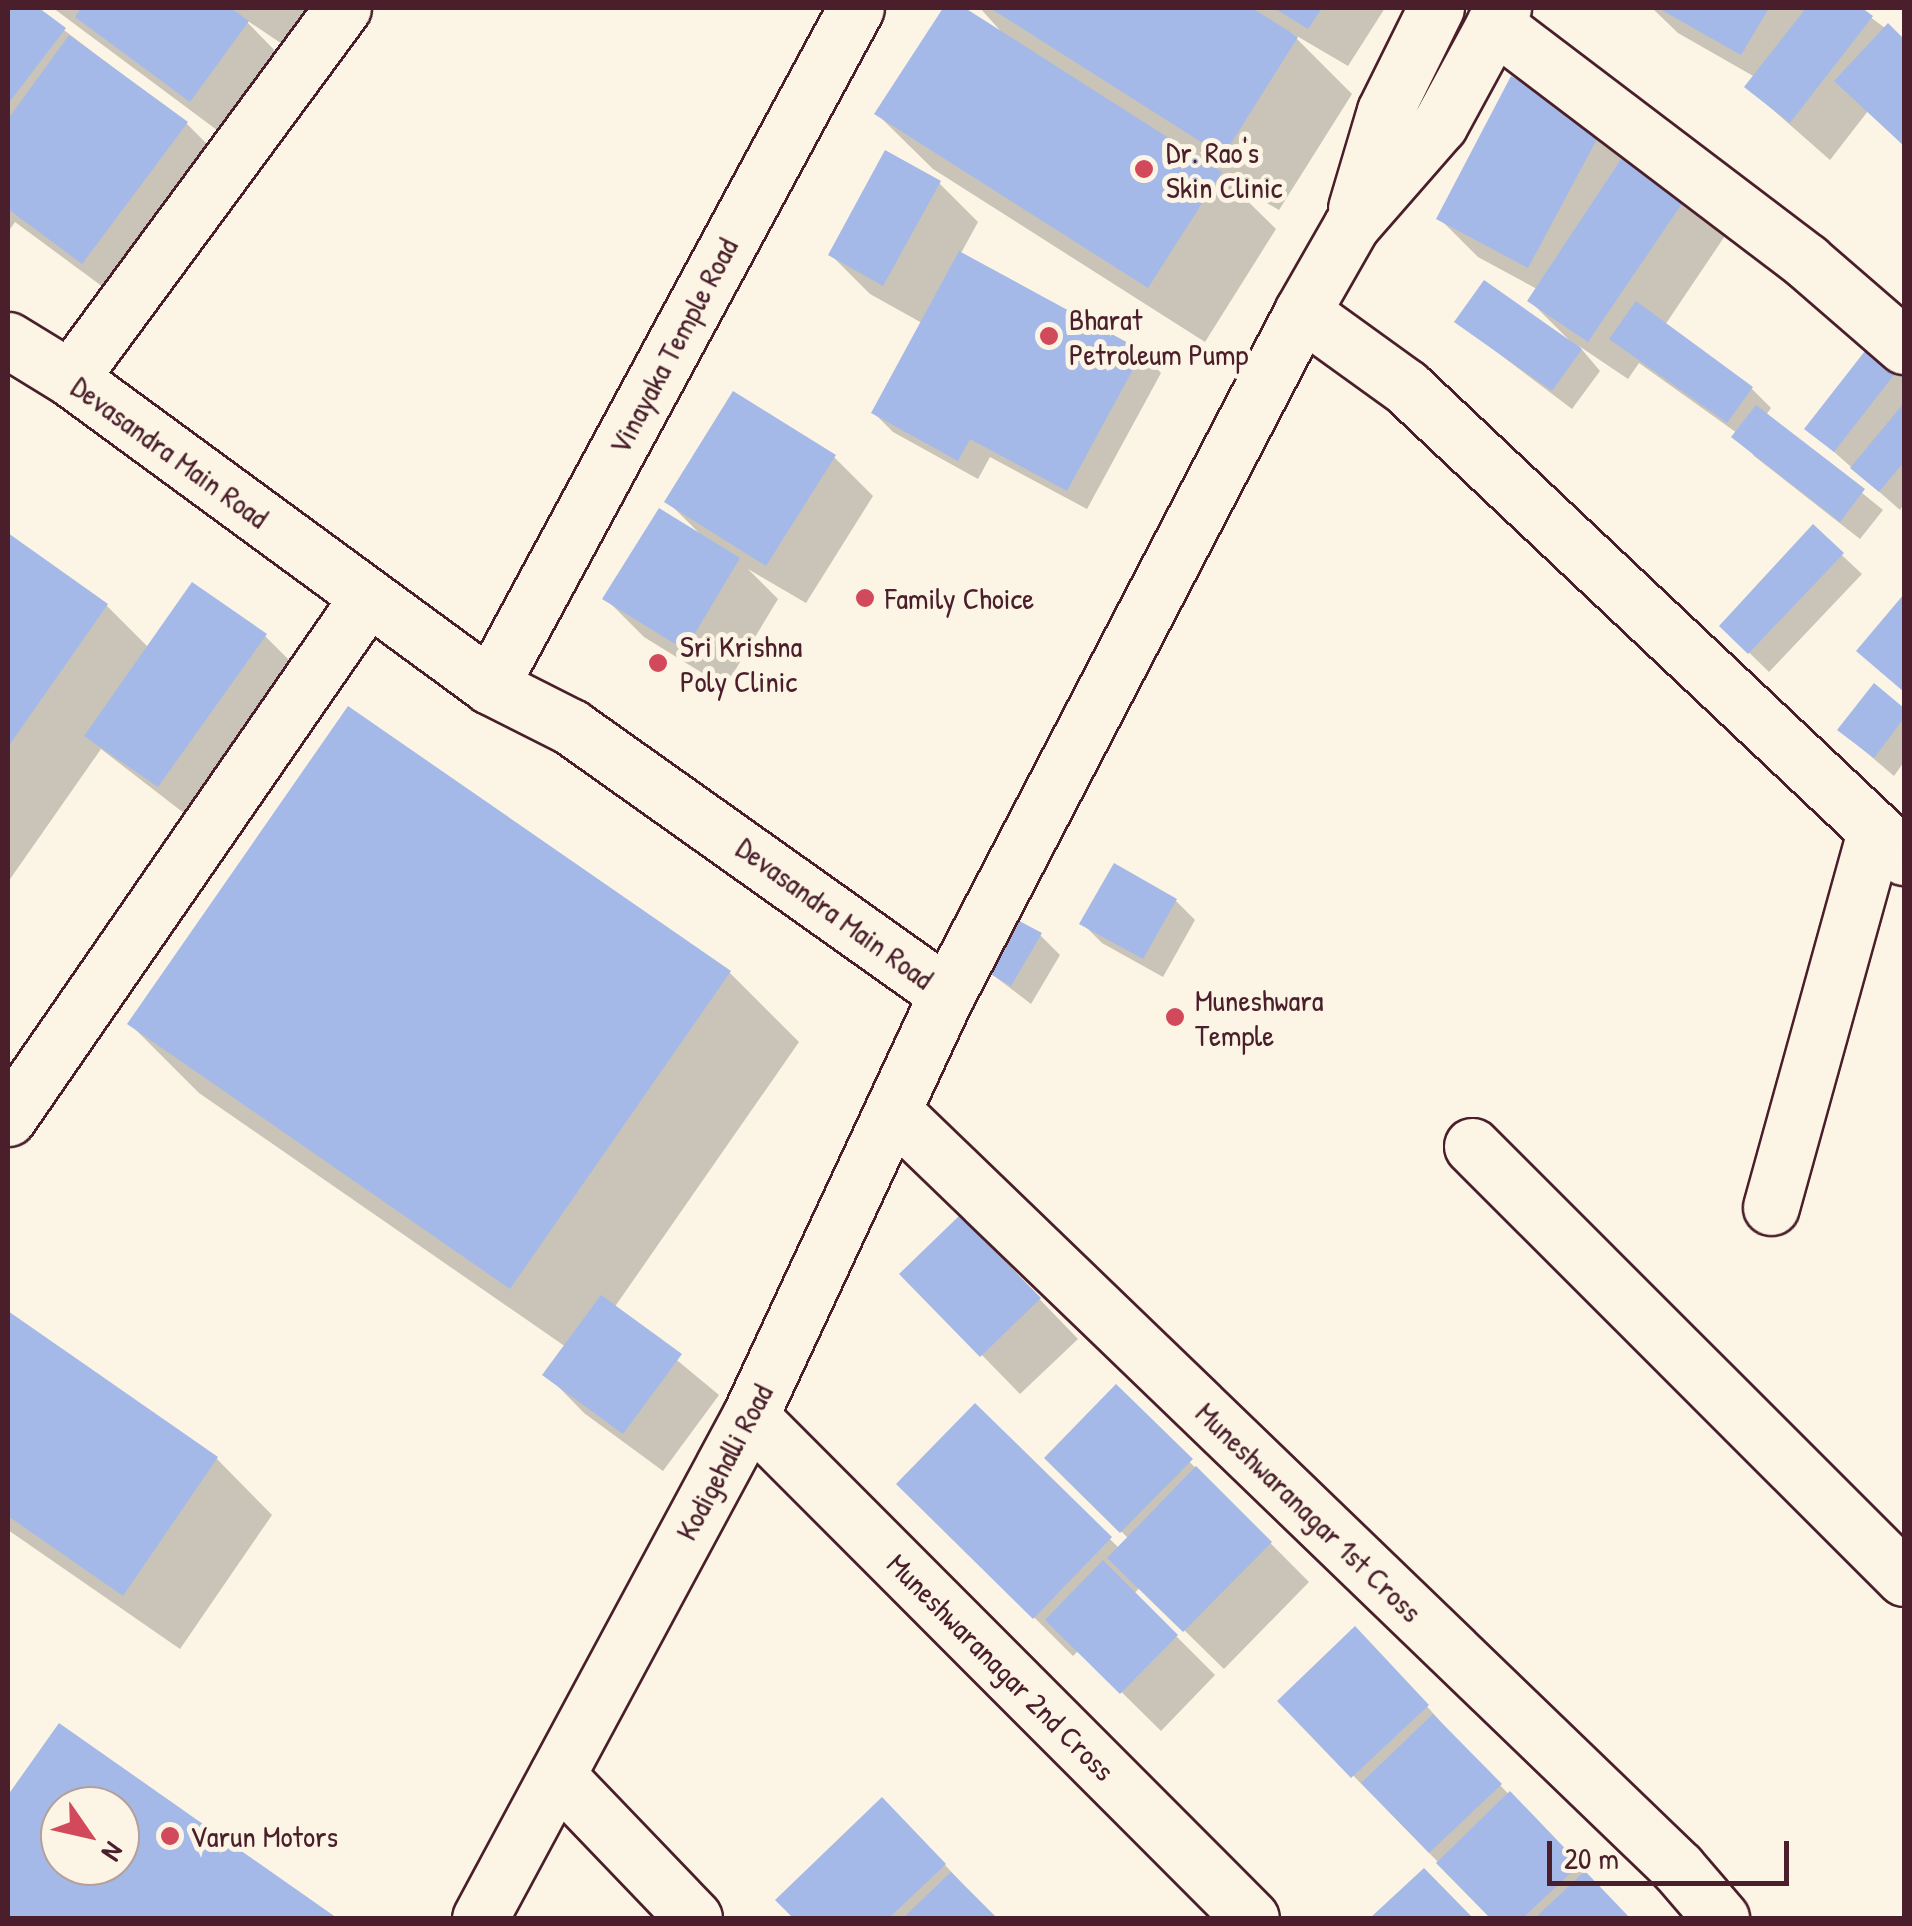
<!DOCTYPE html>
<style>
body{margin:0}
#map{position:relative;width:1912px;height:1926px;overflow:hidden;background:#fcf5e5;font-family:"Patrick Hand",sans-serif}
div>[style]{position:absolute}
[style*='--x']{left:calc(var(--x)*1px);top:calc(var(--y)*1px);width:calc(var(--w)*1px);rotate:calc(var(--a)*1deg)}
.shadow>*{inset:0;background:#0003}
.building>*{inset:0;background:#a5b9e8}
.roads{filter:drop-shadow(2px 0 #4a1f2b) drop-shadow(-2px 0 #4a1f2b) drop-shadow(0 2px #4a1f2b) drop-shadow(0 -2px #4a1f2b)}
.minor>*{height:55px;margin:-27.5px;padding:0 27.5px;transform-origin:27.5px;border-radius:27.5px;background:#fcf5e5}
.tertiary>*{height:55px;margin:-27.5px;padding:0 27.5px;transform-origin:27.5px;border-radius:27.5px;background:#fcf5e5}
.secondary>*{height:55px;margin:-27.5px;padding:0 27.5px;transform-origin:27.5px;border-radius:27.5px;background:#fcf5e5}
.dots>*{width:28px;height:28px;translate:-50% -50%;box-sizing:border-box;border:5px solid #fcf5e5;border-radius:50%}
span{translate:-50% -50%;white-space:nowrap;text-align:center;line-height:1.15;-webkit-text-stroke:10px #fcf5e5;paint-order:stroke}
.poi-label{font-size:30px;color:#4a1f2b}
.left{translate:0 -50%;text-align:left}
.street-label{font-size:30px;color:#4a1f2b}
.frame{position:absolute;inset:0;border:10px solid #4a1f2b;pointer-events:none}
.north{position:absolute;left:40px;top:1786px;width:100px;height:100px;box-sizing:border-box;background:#fcf5e5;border:2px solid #b59f9b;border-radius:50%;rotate:124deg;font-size:28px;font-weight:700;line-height:40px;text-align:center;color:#4a1f2b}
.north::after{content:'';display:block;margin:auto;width:35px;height:45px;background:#d1495b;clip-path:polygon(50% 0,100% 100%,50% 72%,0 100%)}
.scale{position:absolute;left:1547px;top:1841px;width:242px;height:45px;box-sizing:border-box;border:5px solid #4a1f2b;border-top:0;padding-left:12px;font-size:30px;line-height:35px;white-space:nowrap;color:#4a1f2b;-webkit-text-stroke:8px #fcf5e5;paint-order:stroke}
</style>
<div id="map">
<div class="shadow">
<div style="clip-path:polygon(8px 8px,35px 8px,186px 123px,225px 162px,122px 301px,15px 222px,8px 232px)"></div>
<div style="clip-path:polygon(53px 8px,331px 8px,297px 54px,242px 17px,286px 62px,229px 139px)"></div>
<div style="clip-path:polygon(946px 8px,960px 8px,1006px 37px,980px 8px,1385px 8px,1348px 66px,1290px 32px,1352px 94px,1279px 210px,1224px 178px,1276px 229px,1205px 342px,933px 169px,877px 114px)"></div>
<div style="clip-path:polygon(1652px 8px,1858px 8px,1904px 42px,1904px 146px,1868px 111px,1830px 160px,1747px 87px,1755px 77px,1678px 33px)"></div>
<div style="clip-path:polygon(1512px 80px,1735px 221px,1665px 325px,1752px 389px,1771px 408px,1766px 415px,1883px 510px,1860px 539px,1754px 456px,1737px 433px,1639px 363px,1628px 379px,1579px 346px,1600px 371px,1572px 409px,1457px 322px,1569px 340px,1530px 301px,1537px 289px,1478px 257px,1439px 218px)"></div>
<div style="clip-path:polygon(939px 183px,978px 222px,960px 255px,1142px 353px,1161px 373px,1087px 509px,990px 457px,978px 479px,893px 432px,874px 413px,922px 323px,870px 294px,831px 255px)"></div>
<div style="clip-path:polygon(1904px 356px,1904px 504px,1900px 510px,1808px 429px)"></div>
<div style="clip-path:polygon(834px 457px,873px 496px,806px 603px,748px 569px,778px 599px,725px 687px,644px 637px,605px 598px,699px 533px,668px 502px)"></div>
<div style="clip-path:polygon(1813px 528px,1862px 574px,1769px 672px,1722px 626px)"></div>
<div style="clip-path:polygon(8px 536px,106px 605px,149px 648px,265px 636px,304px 675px,198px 824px,101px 749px,8px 882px)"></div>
<div style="clip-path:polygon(1874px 687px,1904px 711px,1904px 762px,1894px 776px,1840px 730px)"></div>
<div style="clip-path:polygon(348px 710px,730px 973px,799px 1042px,614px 1308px,719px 1395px,663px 1471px,584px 1413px,546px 1374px,566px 1347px,199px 1093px,130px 1024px)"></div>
<div style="clip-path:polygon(1176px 901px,1195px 920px,1163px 977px,1102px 943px,1082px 923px)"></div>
<div style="clip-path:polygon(1040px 935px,1060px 955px,1031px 1004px,985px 969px)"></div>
<div style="clip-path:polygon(999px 1257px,1078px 1339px,1020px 1394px,903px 1274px)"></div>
<div style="clip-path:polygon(8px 1314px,217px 1459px,272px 1515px,180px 1649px,8px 1530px)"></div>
<div style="clip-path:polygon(1116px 1388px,1309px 1582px,1224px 1669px,1140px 1587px,1134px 1594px,1215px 1675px,1161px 1731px,1079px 1650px,1073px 1656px,900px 1484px,975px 1407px,1119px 1548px,1129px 1539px,1047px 1458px)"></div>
<div style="clip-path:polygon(1393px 1668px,1463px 1747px,1629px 1918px,1493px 1918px,1280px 1701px)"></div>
<div style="clip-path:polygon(evenodd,59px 1726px,333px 1918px,8px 1918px,8px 1799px,59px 1726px,60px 1806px,120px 1806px,120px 1866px,60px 1866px,60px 1806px)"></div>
<div style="clip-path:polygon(921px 1839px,994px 1918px,796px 1918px,779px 1900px)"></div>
</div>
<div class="building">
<div style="clip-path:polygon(8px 8px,39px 8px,66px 28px,8px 104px)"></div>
<div style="clip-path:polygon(81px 8px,231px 8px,249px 21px,190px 102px,75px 17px)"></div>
<div style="clip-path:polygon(943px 8px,965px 8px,1222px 172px,1148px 288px,874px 114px)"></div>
<div style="clip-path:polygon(990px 8px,1252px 8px,1298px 37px,1223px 156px)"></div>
<div style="clip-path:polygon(1274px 8px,1322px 8px,1308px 29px)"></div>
<div style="clip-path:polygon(1658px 8px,1769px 8px,1741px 55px)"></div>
<div style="clip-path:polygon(1806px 8px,1862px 8px,1873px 16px,1790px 123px,1744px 87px)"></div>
<div style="clip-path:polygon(1888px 23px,1904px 39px,1904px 146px,1834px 81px)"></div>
<div style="clip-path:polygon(69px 35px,188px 122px,82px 264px,8px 209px,8px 119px)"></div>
<div style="clip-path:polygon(1511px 76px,1604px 126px,1528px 268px,1436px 219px)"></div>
<div style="clip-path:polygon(1635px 138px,1698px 180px,1588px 342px,1527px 301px)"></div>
<div style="clip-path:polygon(885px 150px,941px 181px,883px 286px,828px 255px)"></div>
<div style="clip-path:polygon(959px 251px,1143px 351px,1067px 491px,970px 439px,958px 461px,871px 413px)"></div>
<div style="clip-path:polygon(1484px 280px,1582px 349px,1552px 391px,1454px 322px)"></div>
<div style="clip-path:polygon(1636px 301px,1753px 387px,1727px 423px,1609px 339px)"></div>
<div style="clip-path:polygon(1879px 333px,1904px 362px,1834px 452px,1804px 429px)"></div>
<div style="clip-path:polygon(733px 391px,836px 455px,766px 566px,664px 502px)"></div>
<div style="clip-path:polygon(1904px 403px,1904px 462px,1879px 492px,1850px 468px)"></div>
<div style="clip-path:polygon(1756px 405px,1865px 489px,1840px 522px,1731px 437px)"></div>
<div style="clip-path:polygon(659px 508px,740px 558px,685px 650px,602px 599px)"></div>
<div style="clip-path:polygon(1813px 524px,1844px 553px,1748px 654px,1719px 626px)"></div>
<div style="clip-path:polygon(8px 533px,108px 604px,8px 747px)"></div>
<div style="clip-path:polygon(192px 582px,267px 634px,158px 787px,84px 736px)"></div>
<div style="clip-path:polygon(1904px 594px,1904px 692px,1856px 651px)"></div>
<div style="clip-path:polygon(1874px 683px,1904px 708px,1904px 718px,1874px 758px,1837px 730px)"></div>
<div style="clip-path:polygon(348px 706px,731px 971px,510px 1289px,127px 1024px)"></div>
<div style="clip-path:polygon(1114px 863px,1177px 899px,1143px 959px,1079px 924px)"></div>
<div style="clip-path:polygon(1012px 917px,1042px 933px,1011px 986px,982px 969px)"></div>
<div style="clip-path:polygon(960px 1215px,1041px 1298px,980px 1357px,899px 1274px)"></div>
<div style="clip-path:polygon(601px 1295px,682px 1354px,623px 1434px,542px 1375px)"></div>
<div style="clip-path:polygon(8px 1311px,218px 1457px,123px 1596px,8px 1516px)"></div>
<div style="clip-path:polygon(1116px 1384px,1193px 1459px,1120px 1533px,1044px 1458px)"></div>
<div style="clip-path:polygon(975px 1403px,1112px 1537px,1033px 1619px,896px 1484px)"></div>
<div style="clip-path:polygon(1196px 1466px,1272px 1542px,1183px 1632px,1107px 1558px)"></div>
<div style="clip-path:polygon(1103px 1560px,1178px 1635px,1120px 1694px,1045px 1620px)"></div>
<div style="clip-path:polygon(1355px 1626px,1429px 1705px,1351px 1778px,1277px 1701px)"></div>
<div style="clip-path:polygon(1433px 1714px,1502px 1784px,1429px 1853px,1361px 1783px)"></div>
<div style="clip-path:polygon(evenodd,59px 1723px,337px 1918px,8px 1918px,8px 1795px,59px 1723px,60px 1806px,120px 1806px,120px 1866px,60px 1866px,60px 1806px)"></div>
<div style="clip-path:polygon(1510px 1791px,1580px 1864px,1523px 1918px,1490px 1918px,1436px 1863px)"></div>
<div style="clip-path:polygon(882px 1797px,946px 1864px,889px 1918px,793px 1918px,775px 1900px)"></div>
<div style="clip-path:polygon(1424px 1868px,1473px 1918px,1370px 1918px)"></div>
<div style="clip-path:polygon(1585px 1871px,1630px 1918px,1535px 1918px)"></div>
<div style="clip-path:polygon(951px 1872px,997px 1918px,903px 1918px)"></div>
</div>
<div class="roads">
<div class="minor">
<div style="--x:1494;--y:24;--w:392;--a:37.2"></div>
<div style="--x:1806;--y:261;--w:130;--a:40.9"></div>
<div style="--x:1302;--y:312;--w:128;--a:35.8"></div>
<div style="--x:1406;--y:387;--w:685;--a:43.34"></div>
<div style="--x:70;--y:378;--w:460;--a:-53.6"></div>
<div style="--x:490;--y:686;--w:770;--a:-61.64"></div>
<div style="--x:893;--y:1111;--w:1091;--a:43.96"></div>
<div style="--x:1678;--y:1868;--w:66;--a:49.3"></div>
<div style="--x:8;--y:1118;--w:633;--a:-55.36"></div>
<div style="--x:1472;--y:1146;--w:611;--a:45"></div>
<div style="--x:1771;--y:1207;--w:390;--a:-74.5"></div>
<div style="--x:750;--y:1416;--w:709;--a:45.06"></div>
<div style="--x:557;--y:1775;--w:198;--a:46.2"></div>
</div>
<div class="tertiary">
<div style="--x:480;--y:1918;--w:570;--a:-61.73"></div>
<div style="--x:750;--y:1416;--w:466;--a:-65"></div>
</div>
<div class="secondary">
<div style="--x:1356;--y:208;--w:101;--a:-73.4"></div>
<div style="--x:1385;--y:111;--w:115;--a:-63.7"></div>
<div style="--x:8;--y:340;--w:73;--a:31.5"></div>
<div style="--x:70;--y:378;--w:521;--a:36.25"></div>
<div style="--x:490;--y:686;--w:91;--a:26.8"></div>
<div style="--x:571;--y:727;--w:461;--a:35.4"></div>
<div style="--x:947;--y:994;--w:769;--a:-62.5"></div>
<div style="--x:1302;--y:312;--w:99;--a:-60.3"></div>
<div style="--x:1351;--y:226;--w:135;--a:-48.9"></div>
<div style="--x:1440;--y:124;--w:132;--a:-61.5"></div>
</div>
</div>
<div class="dots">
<div style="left:1144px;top:169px;background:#d1495b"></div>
<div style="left:1049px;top:336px;background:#d1495b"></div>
<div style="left:865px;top:598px;background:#d1495b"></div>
<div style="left:658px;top:663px;background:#d1495b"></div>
<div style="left:1175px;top:1017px;background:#d1495b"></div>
<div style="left:170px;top:1836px;background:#d1495b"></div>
</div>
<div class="poi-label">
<span class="left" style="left:1166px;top:169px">Dr. Rao's<br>Skin Clinic</span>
<span class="left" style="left:1069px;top:336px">Bharat<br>Petroleum Pump</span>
<span class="left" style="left:885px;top:598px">Family Choice</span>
<span class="left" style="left:680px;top:663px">Sri Krishna<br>Poly Clinic</span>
<span class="left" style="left:1195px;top:1017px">Muneshwara<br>Temple</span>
<span class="left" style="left:190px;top:1836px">Varun Motors</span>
</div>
<div class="street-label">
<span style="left:673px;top:346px;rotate:-62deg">Vinayaka Temple Road</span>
<span style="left:170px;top:452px;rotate:36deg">Devasandra Main Road</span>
<span style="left:835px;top:913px;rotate:36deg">Devasandra Main Road</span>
<span style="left:724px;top:1462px;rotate:-62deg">Kodigehalli Road</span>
<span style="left:1309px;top:1512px;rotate:44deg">Muneshwaranagar 1st Cross</span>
<span style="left:1001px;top:1667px;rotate:45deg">Muneshwaranagar 2nd Cross</span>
</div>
<div class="frame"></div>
<div class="north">N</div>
<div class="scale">20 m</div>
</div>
